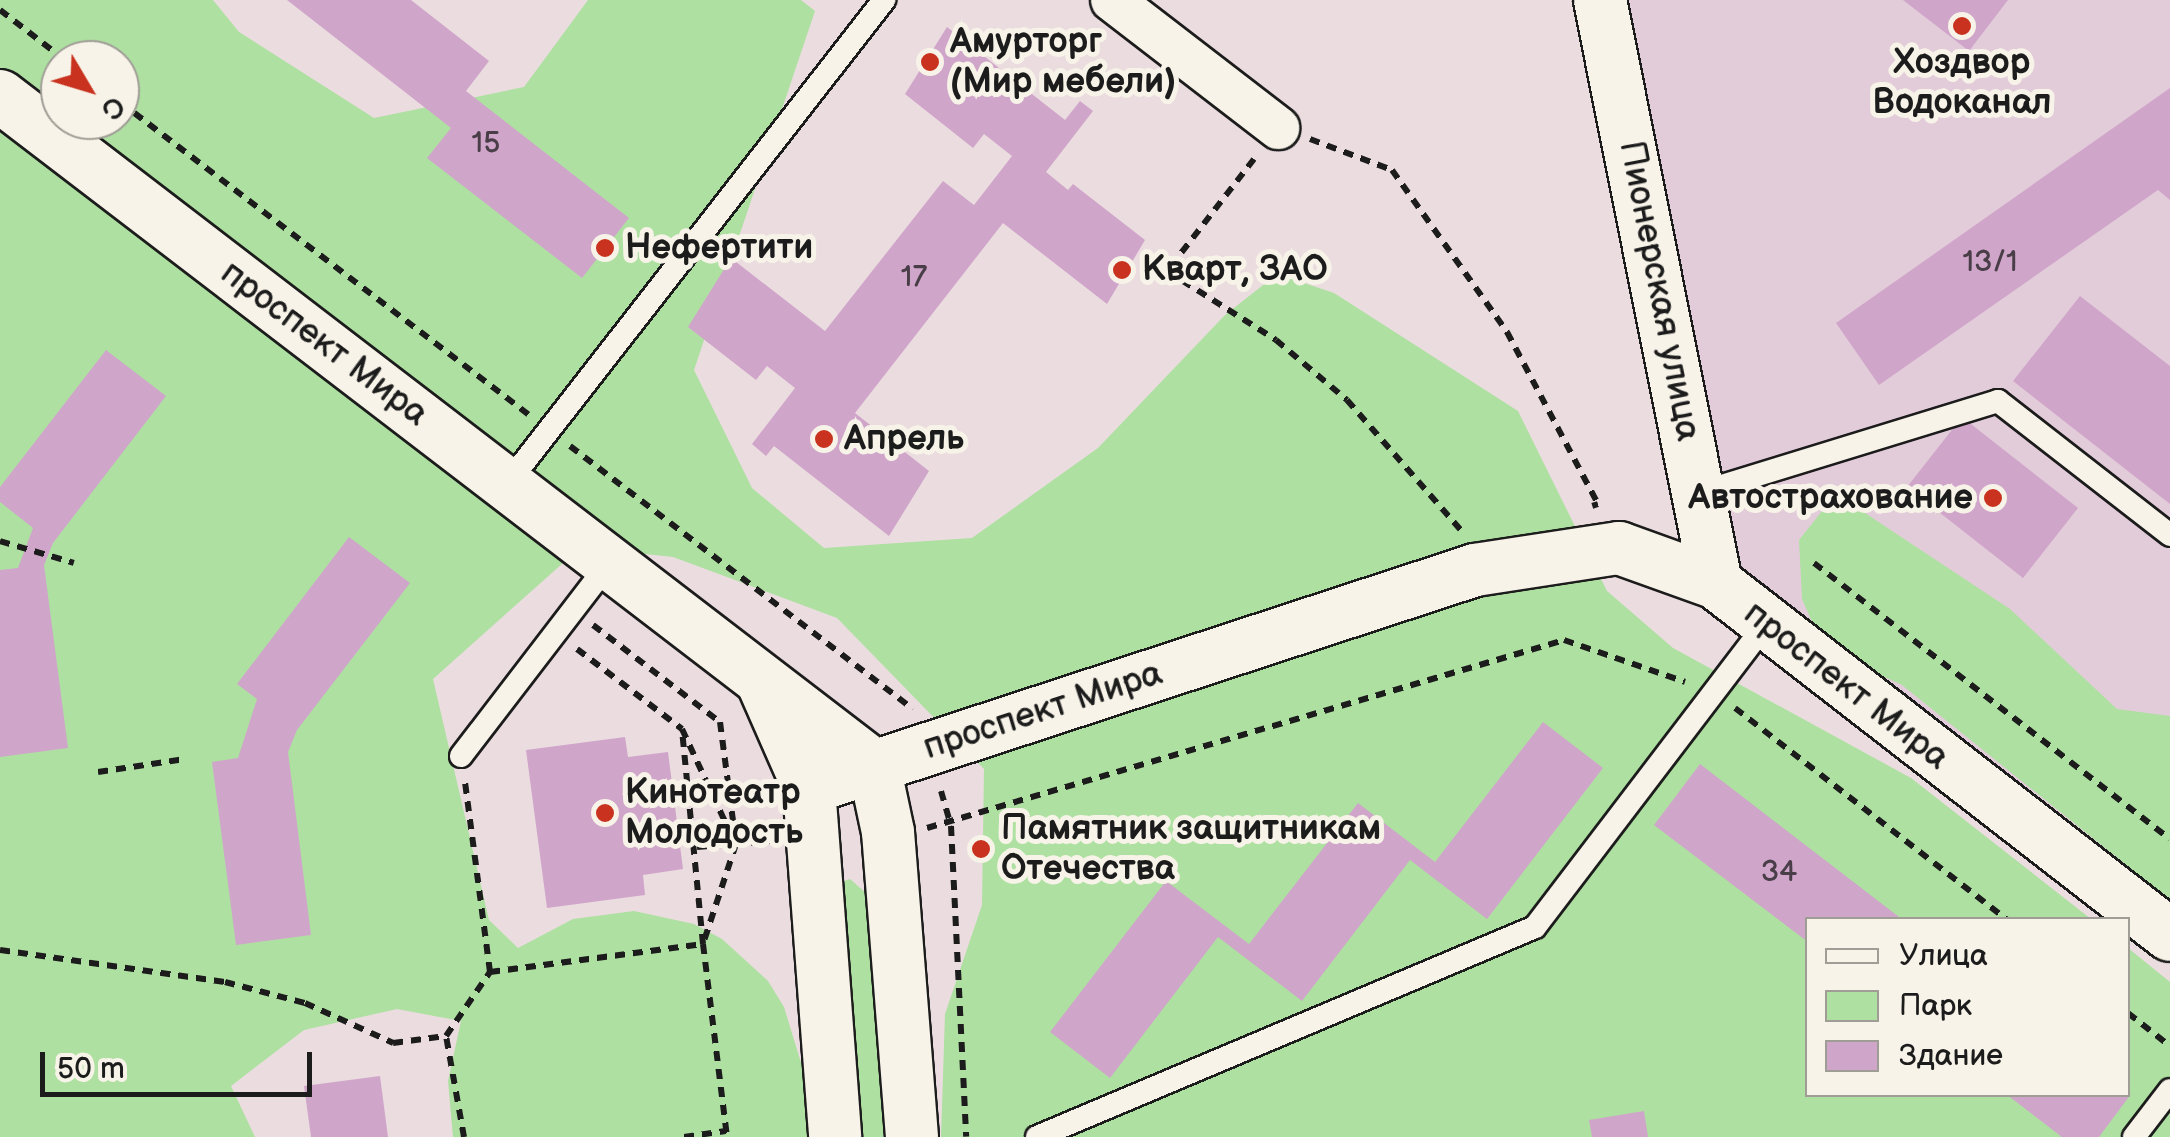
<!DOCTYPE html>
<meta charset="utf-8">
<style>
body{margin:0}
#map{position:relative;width:2170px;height:1137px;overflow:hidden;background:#ebdcdf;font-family:"Balsamiq Sans",sans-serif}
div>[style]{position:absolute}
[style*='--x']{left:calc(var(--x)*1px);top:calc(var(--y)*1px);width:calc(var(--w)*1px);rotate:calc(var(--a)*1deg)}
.built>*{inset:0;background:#e3ccd9}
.green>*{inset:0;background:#aee0a1}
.building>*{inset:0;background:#d0a5ca}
.path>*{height:6px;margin-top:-3px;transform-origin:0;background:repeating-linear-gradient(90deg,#1c1c1c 0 10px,transparent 0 18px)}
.roads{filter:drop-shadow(2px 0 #1c1c1c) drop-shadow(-2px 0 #1c1c1c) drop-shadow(0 2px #1c1c1c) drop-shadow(0 -2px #1c1c1c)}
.service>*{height:22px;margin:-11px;padding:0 11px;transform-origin:11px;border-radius:11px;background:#f7f3e8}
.minor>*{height:42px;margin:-21px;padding:0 21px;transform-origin:21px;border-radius:21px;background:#f7f3e8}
.tertiary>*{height:52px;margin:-26px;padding:0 26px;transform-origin:26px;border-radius:26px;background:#f7f3e8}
.dots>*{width:28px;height:28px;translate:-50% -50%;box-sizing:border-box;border:5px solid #f7f3e8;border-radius:50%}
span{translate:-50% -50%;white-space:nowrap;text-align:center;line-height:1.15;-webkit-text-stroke:10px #f7f3e8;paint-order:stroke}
.number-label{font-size:30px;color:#493e48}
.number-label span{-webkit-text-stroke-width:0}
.poi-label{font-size:35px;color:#1c1c1c;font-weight:700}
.left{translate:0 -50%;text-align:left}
.right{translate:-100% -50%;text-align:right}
.street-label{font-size:35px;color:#1c1c1c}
.legend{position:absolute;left:1805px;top:917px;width:325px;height:180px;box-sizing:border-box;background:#f7f3e8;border:2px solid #9f9d96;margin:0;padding:12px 18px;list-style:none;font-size:30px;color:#1c1c1c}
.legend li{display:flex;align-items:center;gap:20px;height:50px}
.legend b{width:50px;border:2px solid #9f9d96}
.north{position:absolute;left:40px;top:40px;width:100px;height:100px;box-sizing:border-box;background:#f7f3e8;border:2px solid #9f9d96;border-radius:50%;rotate:128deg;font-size:28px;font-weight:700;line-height:40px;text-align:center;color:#1c1c1c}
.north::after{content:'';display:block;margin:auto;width:35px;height:45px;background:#c8321e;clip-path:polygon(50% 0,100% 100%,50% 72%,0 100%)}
.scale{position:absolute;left:40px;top:1052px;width:272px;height:45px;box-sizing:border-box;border:5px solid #1c1c1c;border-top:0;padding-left:12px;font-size:30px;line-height:35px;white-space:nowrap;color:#1c1c1c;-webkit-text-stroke:8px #f7f3e8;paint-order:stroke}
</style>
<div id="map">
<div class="built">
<div style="clip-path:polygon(1600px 0,2170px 0,2170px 935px,1716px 583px)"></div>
</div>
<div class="green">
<div style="clip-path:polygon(evenodd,0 0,213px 0,239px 32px,374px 118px,524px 87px,588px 0,801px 0,815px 11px,694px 370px,752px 488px,824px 548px,972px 538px,1098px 448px,1225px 315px,1277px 274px,1334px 293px,1518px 411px,1607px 591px,1673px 648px,1911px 778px,2091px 919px,1808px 920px,1808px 1094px,2128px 1094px,2128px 948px,2170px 982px,2170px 1137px,941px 1137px,945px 1014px,982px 905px,984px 769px,837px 618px,673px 557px,581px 547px,433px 679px,489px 920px,518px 948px,573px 919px,634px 911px,694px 924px,722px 939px,768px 981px,784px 1007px,802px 1066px,808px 1137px,453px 1137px,448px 1081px,461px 1021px,397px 1009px,304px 1030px,231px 1086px,255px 1137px,0 1137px,0 0,60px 60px,120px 60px,120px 120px,60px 120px,60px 60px)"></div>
<div style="clip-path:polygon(1826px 506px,1862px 511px,2010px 609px,2117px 709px,2170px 716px,2170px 900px,1902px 685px,1824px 649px,1802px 599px,1799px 540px)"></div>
<div style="clip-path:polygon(850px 879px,867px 894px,887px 1137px,854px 1137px,842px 882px)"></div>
</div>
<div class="building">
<div style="clip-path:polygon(287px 0,411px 0,489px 61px,466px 91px,629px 218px,582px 278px,427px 158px,451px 128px)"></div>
<div style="clip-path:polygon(1903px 0,2008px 0,1969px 51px)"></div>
<div style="clip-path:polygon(947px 27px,1065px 120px,1080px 101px,1093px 111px,1046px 172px,1068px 190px,1073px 184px,1145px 240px,1107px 304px,1003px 223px,855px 413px,929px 471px,889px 536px,774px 446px,766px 456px,752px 444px,795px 388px,767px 366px,756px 380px,688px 327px,731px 258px,825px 331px,943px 181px,974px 205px,1012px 156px,984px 134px,973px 148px,905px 94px)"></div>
<div style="clip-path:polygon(2170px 88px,2170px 200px,2158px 190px,1879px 385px,1836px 323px)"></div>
<div style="clip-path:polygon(2080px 296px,2170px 366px,2170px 504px,2013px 381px)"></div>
<div style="clip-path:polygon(106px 350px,166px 396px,53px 543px,44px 565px,68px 748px,0 757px,0 570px,18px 568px,33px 528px,0 502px,0 487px)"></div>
<div style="clip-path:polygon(1962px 417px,2078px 508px,2023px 578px,1907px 487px)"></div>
<div style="clip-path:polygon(349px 537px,410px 583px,297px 730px,288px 752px,311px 935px,236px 945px,212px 762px,238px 758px,257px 699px,237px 684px)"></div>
<div style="clip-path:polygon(1543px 722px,1603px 768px,1487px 919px,1410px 860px,1302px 1001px,1218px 937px,1110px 1078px,1050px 1032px,1166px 881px,1249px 944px,1358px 803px,1435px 862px)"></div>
<div style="clip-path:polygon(625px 737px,628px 757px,668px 752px,683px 869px,643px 875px,645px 895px,547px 908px,526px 750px)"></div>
<div style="clip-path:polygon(1700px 764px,1903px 920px,1808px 920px,1808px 942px,1654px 825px)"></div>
<div style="clip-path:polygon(380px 1076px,388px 1137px,311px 1137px,304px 1086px)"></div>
<div style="clip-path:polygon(2006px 1094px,2131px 1094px,2099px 1137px,2062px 1137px)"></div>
<div style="clip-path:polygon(1644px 1111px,1648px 1137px,1592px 1137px,1589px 1120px)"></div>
</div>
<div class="path">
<div style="--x:0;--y:10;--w:82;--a:37.6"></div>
<div style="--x:120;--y:102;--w:514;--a:37.41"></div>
<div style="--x:1310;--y:139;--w:88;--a:20.7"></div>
<div style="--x:1392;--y:170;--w:199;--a:54.6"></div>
<div style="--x:1507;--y:332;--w:195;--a:62.1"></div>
<div style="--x:1598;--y:504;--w:6;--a:162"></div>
<div style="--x:1254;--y:159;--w:142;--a:127.8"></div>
<div style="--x:1167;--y:271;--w:129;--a:32.3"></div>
<div style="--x:1276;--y:340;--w:93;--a:40.2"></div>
<div style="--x:1347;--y:400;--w:173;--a:48.8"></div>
<div style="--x:570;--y:446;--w:432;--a:37.5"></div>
<div style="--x:0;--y:541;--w:77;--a:16.6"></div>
<div style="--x:1814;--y:563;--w:450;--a:37.8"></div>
<div style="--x:593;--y:625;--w:160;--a:37.4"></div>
<div style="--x:720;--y:722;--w:123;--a:82.5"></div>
<div style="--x:736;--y:844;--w:105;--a:108.3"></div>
<div style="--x:703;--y:944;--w:194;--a:82.9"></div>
<div style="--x:577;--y:649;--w:132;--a:37.3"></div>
<div style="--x:682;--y:729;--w:121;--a:65.1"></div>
<div style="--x:1735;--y:708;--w:345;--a:37.9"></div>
<div style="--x:98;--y:772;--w:88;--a:-8.5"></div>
<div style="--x:941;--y:791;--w:36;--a:74"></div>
<div style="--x:951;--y:826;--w:311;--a:87.2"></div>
<div style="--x:927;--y:828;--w:664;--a:-16.44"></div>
<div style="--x:1564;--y:640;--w:128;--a:19.1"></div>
<div style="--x:697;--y:847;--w:73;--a:-4.7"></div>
<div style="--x:0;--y:950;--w:227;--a:8.1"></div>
<div style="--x:225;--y:982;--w:83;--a:14.7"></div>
<div style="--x:305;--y:1003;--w:97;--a:24.4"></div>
<div style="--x:393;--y:1043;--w:53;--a:-7.5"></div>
<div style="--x:490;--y:972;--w:215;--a:-7.5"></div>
<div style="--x:703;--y:944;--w:216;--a:-95.6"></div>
<div style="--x:2128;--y:1013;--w:53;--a:38.2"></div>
<div style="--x:464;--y:1137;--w:103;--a:-100.1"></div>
<div style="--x:446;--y:1036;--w:78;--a:-55.5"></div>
<div style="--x:490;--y:972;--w:192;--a:-97.5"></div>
<div style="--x:684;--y:1137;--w:42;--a:-8.1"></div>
</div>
<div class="roads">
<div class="service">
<div style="--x:507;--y:484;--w:614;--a:-52.08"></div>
<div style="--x:1699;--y:493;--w:313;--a:-17.1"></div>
<div style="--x:1998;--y:401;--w:218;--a:37.9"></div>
<div style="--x:461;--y:756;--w:243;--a:-52.5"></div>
<div style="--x:1037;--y:1137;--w:540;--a:-22.86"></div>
<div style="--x:1535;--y:927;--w:378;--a:-52.7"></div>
<div style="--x:2134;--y:1137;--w:59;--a:-52.5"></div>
</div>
<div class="minor">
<div style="--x:1112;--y:0;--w:210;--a:37.6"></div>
</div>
<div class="tertiary">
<div style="--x:1600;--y:0;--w:594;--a:78.75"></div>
<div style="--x:0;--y:96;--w:1101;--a:37.47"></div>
<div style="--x:763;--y:683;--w:115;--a:66.3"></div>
<div style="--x:809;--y:788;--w:350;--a:85.7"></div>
<div style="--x:874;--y:766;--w:67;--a:78"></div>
<div style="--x:888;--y:832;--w:306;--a:85.5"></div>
<div style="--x:809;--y:788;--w:701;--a:-18.12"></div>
<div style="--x:1475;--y:570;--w:146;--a:-8.7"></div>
<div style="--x:1619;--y:548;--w:103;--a:19.8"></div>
<div style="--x:1716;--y:583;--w:574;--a:37.79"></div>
</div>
</div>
<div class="dots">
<div style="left:1962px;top:26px;background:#c8321e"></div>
<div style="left:930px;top:62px;background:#c8321e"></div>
<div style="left:605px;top:248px;background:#c8321e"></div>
<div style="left:1122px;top:270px;background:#c8321e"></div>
<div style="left:824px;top:439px;background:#c8321e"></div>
<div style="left:1993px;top:498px;background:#c8321e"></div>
<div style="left:605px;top:813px;background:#c8321e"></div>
<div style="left:981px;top:849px;background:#c8321e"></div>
</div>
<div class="number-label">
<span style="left:486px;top:143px">15</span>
<span style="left:1990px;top:262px">13/1</span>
<span style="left:914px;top:277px">17</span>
<span style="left:1779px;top:872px">34</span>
</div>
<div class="poi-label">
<span class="left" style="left:950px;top:62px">Амурторг<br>(Мир мебели)</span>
<span style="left:1962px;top:83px">Хоздвор<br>Водоканал</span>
<span class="left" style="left:625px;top:248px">Нефертити</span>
<span class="left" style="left:1142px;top:270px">Кварт, ЗАО</span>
<span class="left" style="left:844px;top:439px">Апрель</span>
<span class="right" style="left:1973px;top:498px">Автострахование</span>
<span class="left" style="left:625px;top:813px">Кинотеатр<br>Молодость</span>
<span class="left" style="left:1001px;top:849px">Памятник защитникам<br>Отечества</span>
</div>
<div class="street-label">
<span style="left:1659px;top:291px;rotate:79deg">Пионерская улица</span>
<span style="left:324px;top:344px;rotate:37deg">проспект Мира</span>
<span style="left:1846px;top:686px;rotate:38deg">проспект Мира</span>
<span style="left:1043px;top:711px;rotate:-18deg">проспект Мира</span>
</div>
<ul class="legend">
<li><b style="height:12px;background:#f7f3e8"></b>Улица</li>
<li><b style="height:28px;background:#aee0a1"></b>Парк</li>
<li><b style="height:28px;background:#d0a5ca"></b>Здание</li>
</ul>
<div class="north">С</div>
<div class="scale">50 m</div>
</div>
